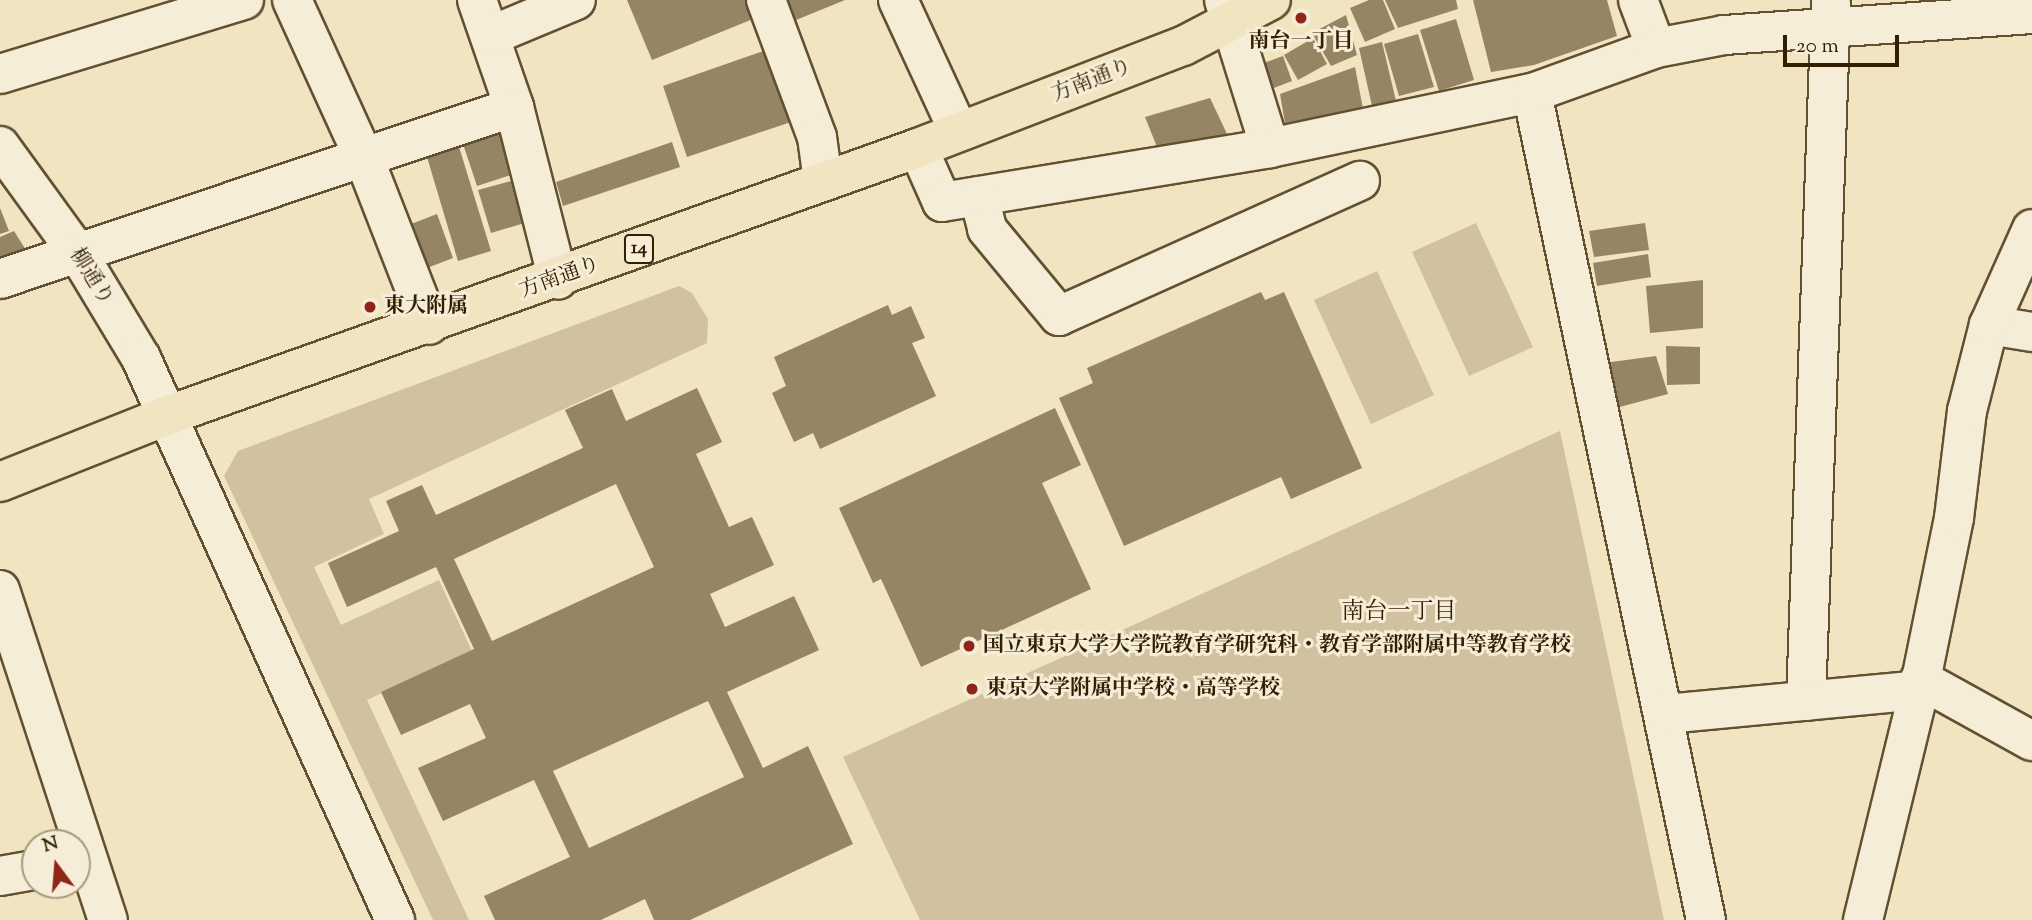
<!DOCTYPE html>
<meta charset="utf-8">
<style>
body{margin:0}
#map{position:relative;width:2032px;height:920px;overflow:hidden;background:#f0e4c1;font-family:"Sorts Mill Goudy","Noto Serif JP",serif}
div>[style]{position:absolute}
[style*='--x']{left:calc(var(--x)*1px);top:calc(var(--y)*1px);width:calc(var(--w)*1px);rotate:calc(var(--a)*1deg)}
.green>*{inset:0;background:#d0c2a0}
.building>*{inset:0;background:#958564}
.roads{filter:drop-shadow(2px 0 #625030) drop-shadow(-2px 0 #625030) drop-shadow(0 2px #625030) drop-shadow(0 -2px #625030)}
.minor>*{height:38px;margin:-19px;padding:0 19px;transform-origin:19px;border-radius:19px;background:#f5edd7}
.major>*{height:38px;margin:-19px;padding:0 19px;transform-origin:19px;border-radius:19px;background:#f0e4c1}
.dots>*{width:19px;height:19px;translate:-50% -50%;box-sizing:border-box;border:4px solid #f5edd7;border-radius:50%}
span{translate:-50% -50%;white-space:nowrap;text-align:center;line-height:1.15;-webkit-text-stroke:6px #f5edd7;paint-order:stroke}
.shield-label span{padding:2px 5px;background:#f5edd7;border:2px solid;border-radius:5px;-webkit-text-stroke-width:0}
.shield-label{font-size:19px;color:#321e00;font-weight:700}
.poi-label{font-size:21px;color:#321e00;font-weight:700}
.left{translate:0 -50%;text-align:left}
.street-label{font-size:21px;color:#321e00}
.neighbourhood-label{font-size:23px;color:#321e00}
.north{position:absolute;left:21px;top:829px;width:70px;height:70px;box-sizing:border-box;background:#f5edd7;border:2px solid #a79a81;border-radius:50%;rotate:344deg;font-size:19px;font-weight:700;line-height:28px;text-align:center;color:#321e00}
.north::after{content:'';display:block;margin:auto;width:24px;height:32px;background:#8f2418;clip-path:polygon(50% 0,100% 100%,50% 72%,0 100%)}
.scale{position:absolute;left:1783px;top:35px;width:116px;height:32px;box-sizing:border-box;border:4px solid #321e00;border-top:0;padding-left:9px;font-size:21px;line-height:24px;white-space:nowrap;color:#321e00;-webkit-text-stroke:5px #f5edd7;paint-order:stroke}
</style>
<div id="map">
<div class="green">
<div style="clip-path:polygon(1476px 223px,1533px 347px,1469px 376px,1412px 252px)"></div>
<div style="clip-path:polygon(1377px 271px,1434px 395px,1371px 424px,1314px 300px)"></div>
<div style="clip-path:polygon(679px 286px,692px 293px,708px 319px,707px 343px,369px 499px,384px 534px,314px 567px,341px 625px,439px 580px,472px 651px,367px 700px,469px 920px,433px 920px,224px 476px,238px 451px)"></div>
<div style="clip-path:polygon(1560px 431px,1664px 920px,920px 920px,843px 757px)"></div>
</div>
<div class="building">
<div style="clip-path:polygon(627px 0,751px 0,758px 17px,652px 60px)"></div>
<div style="clip-path:polygon(788px 0,845px 0,796px 20px)"></div>
<div style="clip-path:polygon(1369px 0,1383px 0,1395px 29px,1365px 42px,1350px 8px)"></div>
<div style="clip-path:polygon(1385px 0,1456px 0,1458px 9px,1398px 28px)"></div>
<div style="clip-path:polygon(1473px 0,1607px 0,1617px 36px,1534px 65px,1491px 72px)"></div>
<div style="clip-path:polygon(1346px 15px,1357px 55px,1331px 66px,1312px 33px)"></div>
<div style="clip-path:polygon(1456px 19px,1474px 80px,1439px 91px,1420px 30px)"></div>
<div style="clip-path:polygon(1418px 34px,1434px 87px,1399px 96px,1384px 44px)"></div>
<div style="clip-path:polygon(1313px 38px,1327px 64px,1298px 80px,1284px 55px)"></div>
<div style="clip-path:polygon(1382px 42px,1396px 101px,1372px 106px,1359px 48px)"></div>
<div style="clip-path:polygon(772px 48px,797px 120px,687px 157px,663px 86px)"></div>
<div style="clip-path:polygon(1283px 56px,1292px 81px,1274px 88px,1264px 63px)"></div>
<div style="clip-path:polygon(1355px 67px,1363px 109px,1285px 123px,1280px 94px)"></div>
<div style="clip-path:polygon(1210px 98px,1227px 134px,1157px 147px,1145px 117px)"></div>
<div style="clip-path:polygon(497px 123px,514px 174px,477px 186px,460px 135px)"></div>
<div style="clip-path:polygon(456px 137px,491px 251px,458px 261px,424px 147px)"></div>
<div style="clip-path:polygon(672px 142px,680px 167px,563px 206px,556px 182px)"></div>
<div style="clip-path:polygon(515px 180px,528px 222px,491px 233px,478px 190px)"></div>
<div style="clip-path:polygon(0 208px,9px 231px,0 234px)"></div>
<div style="clip-path:polygon(437px 214px,453px 258px,427px 268px,411px 224px)"></div>
<div style="clip-path:polygon(1645px 223px,1649px 250px,1594px 257px,1589px 231px)"></div>
<div style="clip-path:polygon(14px 231px,31px 258px,0 269px,0 237px)"></div>
<div style="clip-path:polygon(1648px 254px,1651px 277px,1597px 286px,1593px 263px)"></div>
<div style="clip-path:polygon(1703px 280px,1703px 328px,1650px 333px,1646px 286px)"></div>
<div style="clip-path:polygon(1261px 292px,1265px 300px,1284px 292px,1362px 468px,1291px 499px,1281px 477px,1124px 546px,1059px 398px,1093px 383px,1087px 368px)"></div>
<div style="clip-path:polygon(888px 305px,892px 315px,911px 306px,925px 338px,912px 343px,936px 396px,820px 449px,813px 433px,794px 442px,772px 393px,786px 386px,774px 357px)"></div>
<div style="clip-path:polygon(1666px 346px,1700px 347px,1700px 384px,1667px 385px)"></div>
<div style="clip-path:polygon(1656px 356px,1668px 394px,1616px 408px,1604px 363px)"></div>
<div style="clip-path:polygon(evenodd,697px 388px,722px 442px,696px 454px,729px 527px,752px 517px,774px 565px,710px 594px,725px 627px,794px 596px,819px 650px,727px 692px,763px 768px,808px 746px,853px 844px,690px 920px,654px 920px,645px 899px,601px 920px,495px 920px,484px 896px,570px 857px,534px 780px,443px 821px,418px 768px,486px 738px,470px 704px,401px 735px,381px 692px,474px 649px,436px 567px,347px 607px,328px 563px,399px 531px,386px 501px,422px 485px,436px 515px,583px 448px,565px 410px,612px 389px,626px 421px,697px 388px,616px 484px,654px 567px,492px 641px,454px 559px,616px 484px,697px 388px,708px 701px,744px 777px,589px 848px,553px 771px,708px 701px)"></div>
<div style="clip-path:polygon(1055px 408px,1081px 465px,1042px 483px,1091px 589px,921px 667px,881px 579px,873px 583px,839px 508px)"></div>
</div>
<div class="roads">
<div class="minor">
<div style="--x:292;--y:0;--w:174;--a:65.5"></div>
<div style="--x:364;--y:158;--w:179;--a:68.7"></div>
<div style="--x:477;--y:0;--w:113;--a:70.9"></div>
<div style="--x:514;--y:107;--w:178;--a:75.7"></div>
<div style="--x:766;--y:0;--w:146;--a:69.6"></div>
<div style="--x:817;--y:137;--w:44;--a:82.2"></div>
<div style="--x:898;--y:0;--w:145;--a:65.2"></div>
<div style="--x:1224;--y:0;--w:155;--a:72.7"></div>
<div style="--x:1638;--y:0;--w:51;--a:69.4"></div>
<div style="--x:490;--y:36;--w:93;--a:-22.7"></div>
<div style="--x:0;--y:74;--w:255;--a:-16.9"></div>
<div style="--x:1532;--y:93;--w:845;--a:78.12"></div>
<div style="--x:0;--y:146;--w:131;--a:54"></div>
<div style="--x:77;--y:252;--w:124;--a:58.9"></div>
<div style="--x:141;--y:358;--w:617;--a:65.68"></div>
<div style="--x:918;--y:148;--w:59;--a:66"></div>
<div style="--x:942;--y:202;--w:332;--a:-9.3"></div>
<div style="--x:1270;--y:148;--w:268;--a:-11.9"></div>
<div style="--x:1532;--y:93;--w:132;--a:-19.9"></div>
<div style="--x:1656;--y:48;--w:69;--a:-10.8"></div>
<div style="--x:1724;--y:35;--w:309;--a:-3.9"></div>
<div style="--x:979;--y:196;--w:34;--a:76"></div>
<div style="--x:987;--y:229;--w:113;--a:50.4"></div>
<div style="--x:1059;--y:316;--w:330;--a:-24.2"></div>
<div style="--x:0;--y:279;--w:542;--a:-18.5"></div>
<div style="--x:1989;--y:325;--w:44;--a:9.2"></div>
<div style="--x:0;--y:590;--w:347;--a:71.9"></div>
<div style="--x:1920;--y:679;--w:128;--a:29"></div>
<div style="--x:1806;--y:701;--w:699;--a:-87.95"></div>
<div style="--x:1666;--y:714;--w:254;--a:-5.4"></div>
<div style="--x:0;--y:876;--w:36;--a:-10"></div>
<div style="--x:1863;--y:920;--w:237;--a:-76.3"></div>
<div style="--x:1919;--y:690;--w:176;--a:-78.5"></div>
<div style="--x:1954;--y:518;--w:108;--a:-83.1"></div>
<div style="--x:1967;--y:411;--w:89;--a:-75.7"></div>
<div style="--x:1989;--y:325;--w:105;--a:-65.9"></div>
</div>
<div class="major">
<div style="--x:0;--y:482;--w:179;--a:-21.7"></div>
<div style="--x:166;--y:416;--w:798;--a:-19.62"></div>
<div style="--x:918;--y:148;--w:284;--a:-21.1"></div>
<div style="--x:1183;--y:46;--w:99;--a:-27.6"></div>
</div>
</div>
<div class="dots">
<div style="left:1301px;top:18px;background:#8f2418"></div>
<div style="left:370px;top:307px;background:#8f2418"></div>
<div style="left:969px;top:646px;background:#8f2418"></div>
<div style="left:972px;top:689px;background:#8f2418"></div>
</div>
<div class="shield-label">
<span style="left:639px;top:249px">14</span>
</div>
<div class="poi-label">
<span style="left:1301px;top:42px">南台一丁目</span>
<span class="left" style="left:384px;top:307px">東大附属</span>
<span class="left" style="left:983px;top:646px">国立東京大学大学院教育学研究科・教育学部附属中等教育学校</span>
<span class="left" style="left:986px;top:689px">東京大学附属中学校・高等学校</span>
</div>
<div class="street-label">
<span style="left:1092px;top:81px;rotate:-21deg">方南通り</span>
<span style="left:91px;top:277px;rotate:58deg">柳通り</span>
<span style="left:560px;top:278px;rotate:-20deg">方南通り</span>
</div>
<div class="neighbourhood-label">
<span style="left:1399px;top:613px">南台一丁目</span>
</div>
<div class="north">N</div>
<div class="scale">20 m</div>
</div>
